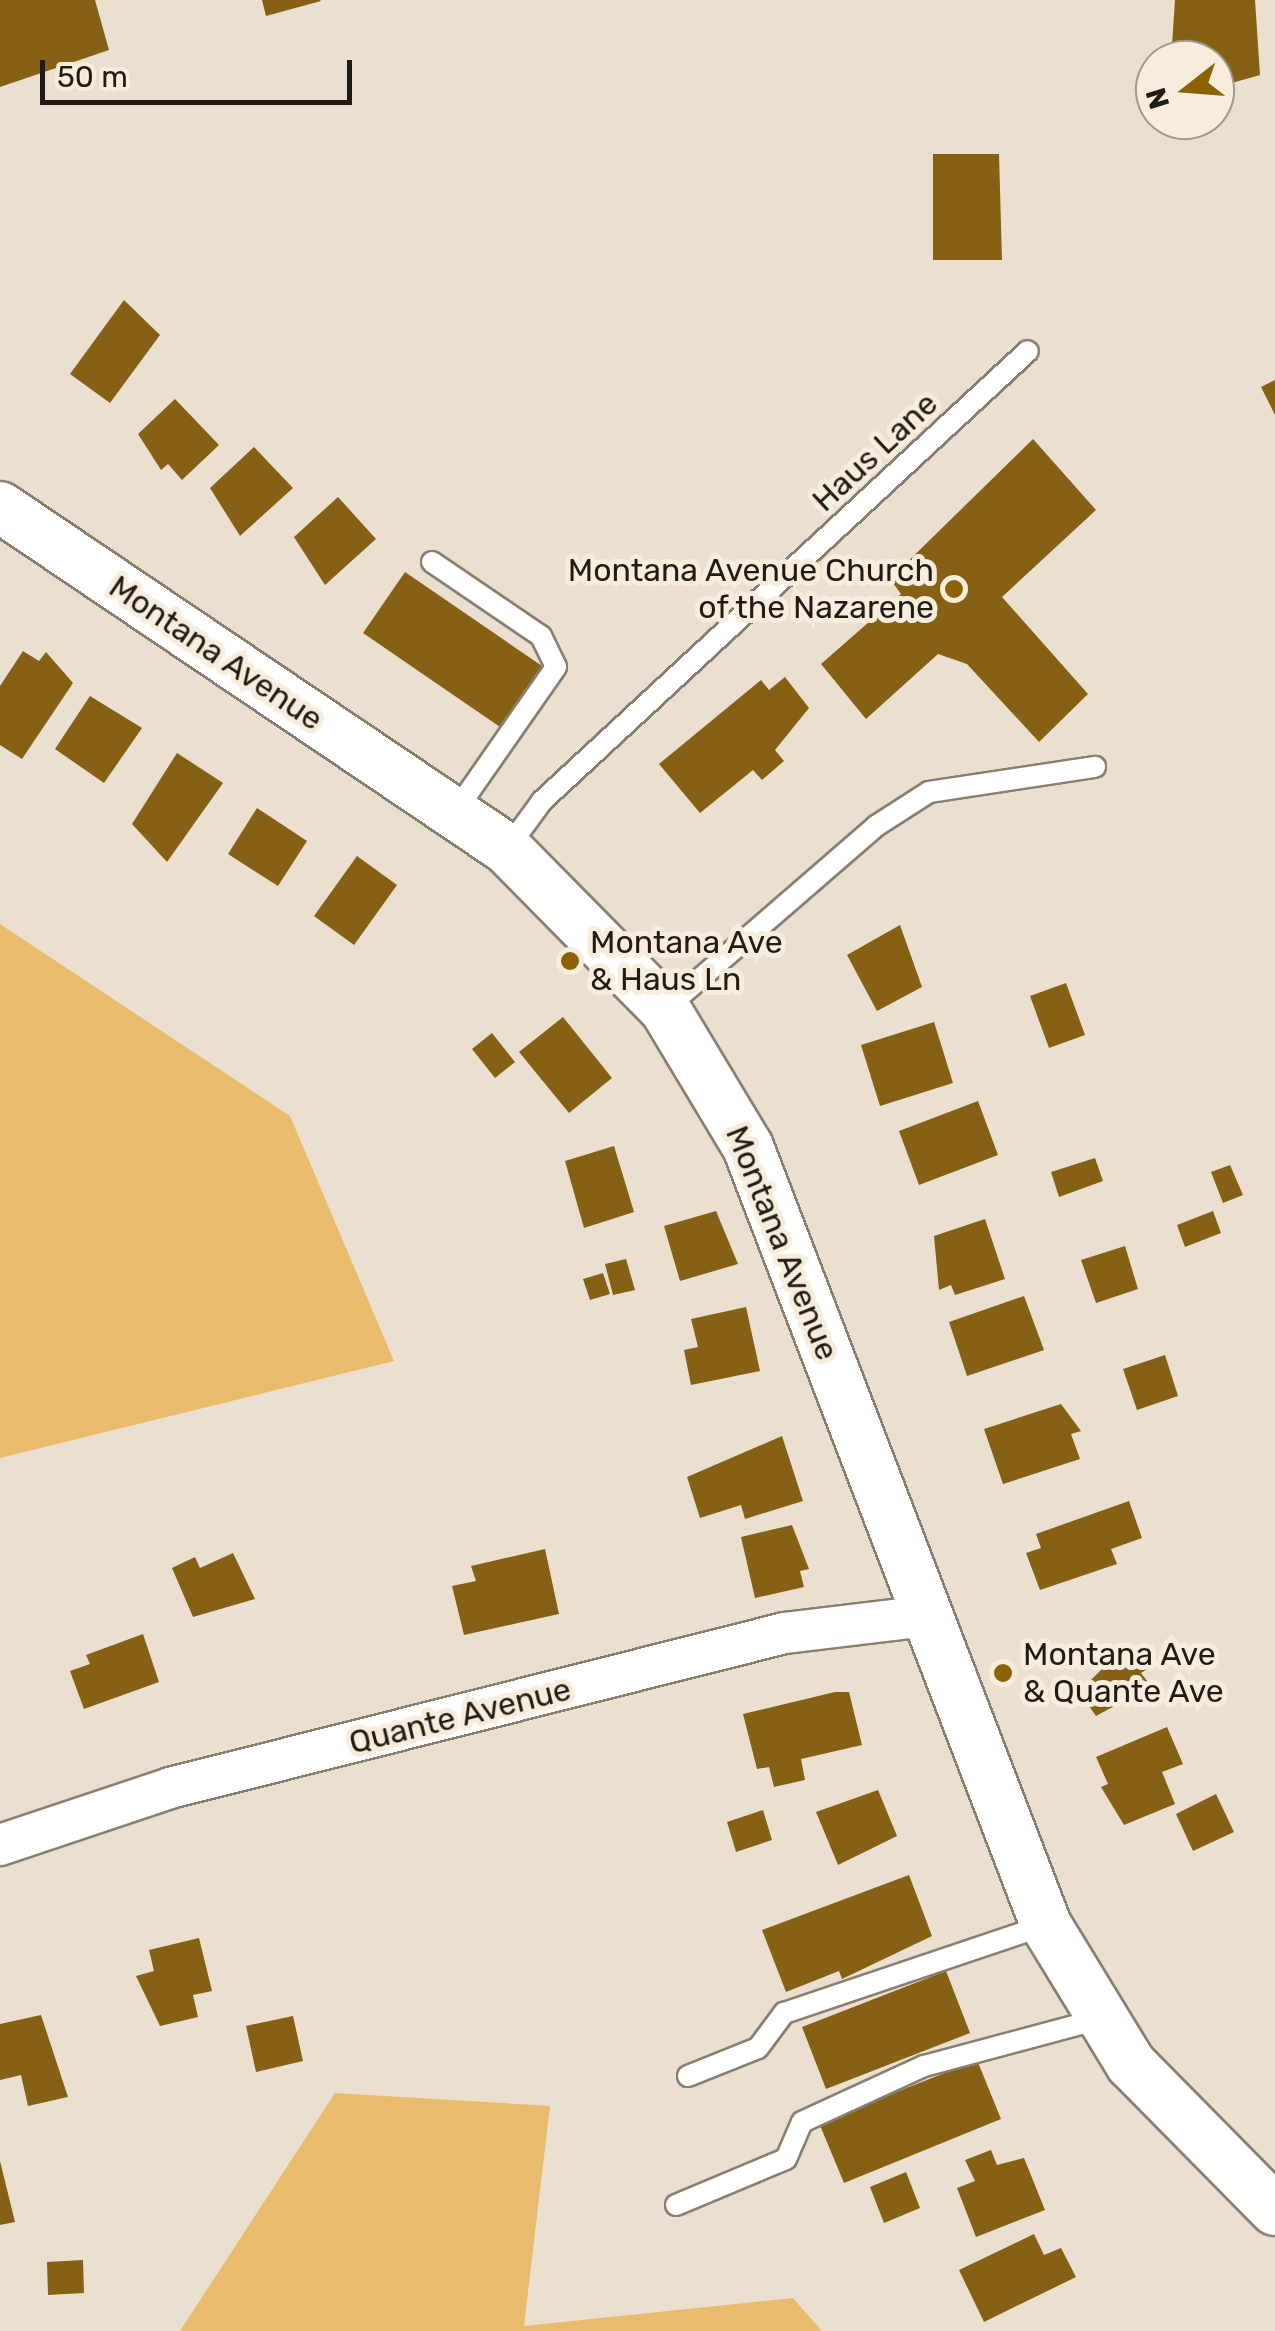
<!DOCTYPE html>
<style>
body{margin:0}
#map{position:relative;width:1275px;height:2331px;overflow:hidden;background:#ebe0cf;font-family:Rubik,sans-serif}
div>[style]{position:absolute}
[style*='--x']{left:calc(var(--x)*1px);top:calc(var(--y)*1px);width:calc(var(--w)*1px);rotate:calc(var(--a)*1deg)}
.green>*{inset:0;background:#e9bc6d}
.building>*{inset:0;background:#856015}
.roads{filter:drop-shadow(2px 0 #897f70) drop-shadow(-2px 0 #897f70) drop-shadow(0 2px #897f70) drop-shadow(0 -2px #897f70)}
.service>*{height:20px;margin:-10px;padding:0 10px;transform-origin:10px;border-radius:10px;background:#fff}
.minor>*{height:40px;margin:-20px;padding:0 20px;transform-origin:20px;border-radius:20px;background:#fff}
.tertiary>*{height:50px;margin:-25px;padding:0 25px;transform-origin:25px;border-radius:25px;background:#fff}
.dots>*{width:28px;height:28px;translate:-50% -50%;box-sizing:border-box;border:5px solid #f8eddc;border-radius:50%}
span{translate:-50% -50%;white-space:nowrap;text-align:center;line-height:1.15;-webkit-text-stroke:10px #f8eddc;paint-order:stroke}
.street-label{font-size:32px;color:#1f1c15}
.poi-label{font-size:32px;color:#1f1c15}
.right{translate:-100% -50%;text-align:right}
.left{translate:0 -50%;text-align:left}
.north{position:absolute;left:1135px;top:40px;width:100px;height:100px;box-sizing:border-box;background:#f8eddc;border:2px solid #a1998c;border-radius:50%;rotate:253deg;font-size:28px;font-weight:700;line-height:40px;text-align:center;color:#1f1c15}
.north::after{content:'';display:block;margin:auto;width:35px;height:45px;background:#8b6303;clip-path:polygon(50% 0,100% 100%,50% 72%,0 100%)}
.scale{position:absolute;left:40px;top:60px;width:312px;height:45px;box-sizing:border-box;border:5px solid #1f1c15;border-top:0;padding-left:12px;font-size:30px;line-height:35px;white-space:nowrap;color:#1f1c15;-webkit-text-stroke:8px #f8eddc;paint-order:stroke}
</style>
<div id="map">
<div class="green">
<div style="clip-path:polygon(0 924px,290px 1116px,394px 1361px,0 1458px)"></div>
<div style="clip-path:polygon(335px 2093px,550px 2106px,524px 2326px,793px 2298px,822px 2331px,180px 2331px)"></div>
</div>
<div class="building">
<div style="clip-path:polygon(0 0,95px 0,109px 50px,0 87px)"></div>
<div style="clip-path:polygon(262px 0,320px 0,321px 1px,266px 16px)"></div>
<div style="clip-path:polygon(1175px 0,1255px 0,1260px 75px,1221px 86px,1215px 60px,1171px 60px)"></div>
<div style="clip-path:polygon(933px 154px,999px 154px,1002px 260px,933px 260px)"></div>
<div style="clip-path:polygon(124px 300px,160px 335px,110px 403px,70px 374px)"></div>
<div style="clip-path:polygon(1275px 380px,1275px 415px,1261px 387px)"></div>
<div style="clip-path:polygon(175px 399px,219px 445px,182px 480px,168px 464px,161px 470px,138px 434px)"></div>
<div style="clip-path:polygon(1033px 439px,1096px 510px,1002px 597px,1088px 694px,1039px 742px,967px 664px,938px 654px,866px 719px,821px 664px,901px 594px,890px 579px)"></div>
<div style="clip-path:polygon(254px 447px,293px 488px,240px 536px,210px 488px)"></div>
<div style="clip-path:polygon(338px 497px,376px 539px,325px 585px,294px 537px)"></div>
<div style="clip-path:polygon(405px 572px,545px 668px,503px 729px,363px 633px)"></div>
<div style="clip-path:polygon(23px 651px,39px 661px,46px 652px,73px 683px,22px 759px,0 745px,0 686px)"></div>
<div style="clip-path:polygon(785px 677px,809px 708px,775px 750px,784px 761px,762px 780px,753px 770px,700px 813px,659px 764px,761px 680px,769px 690px)"></div>
<div style="clip-path:polygon(90px 696px,142px 728px,104px 783px,55px 749px)"></div>
<div style="clip-path:polygon(177px 753px,223px 783px,167px 862px,132px 824px)"></div>
<div style="clip-path:polygon(257px 808px,307px 841px,278px 886px,228px 854px)"></div>
<div style="clip-path:polygon(357px 856px,397px 885px,354px 945px,314px 916px)"></div>
<div style="clip-path:polygon(900px 925px,922px 987px,877px 1011px,847px 955px)"></div>
<div style="clip-path:polygon(1066px 983px,1085px 1035px,1049px 1048px,1030px 996px)"></div>
<div style="clip-path:polygon(563px 1017px,612px 1078px,569px 1113px,519px 1052px)"></div>
<div style="clip-path:polygon(934px 1022px,953px 1083px,880px 1106px,861px 1045px)"></div>
<div style="clip-path:polygon(492px 1033px,515px 1062px,495px 1078px,472px 1049px)"></div>
<div style="clip-path:polygon(978px 1101px,998px 1155px,919px 1185px,899px 1131px)"></div>
<div style="clip-path:polygon(614px 1146px,634px 1212px,584px 1228px,565px 1161px)"></div>
<div style="clip-path:polygon(1095px 1158px,1103px 1181px,1059px 1197px,1051px 1172px)"></div>
<div style="clip-path:polygon(1230px 1165px,1243px 1195px,1223px 1203px,1211px 1172px)"></div>
<div style="clip-path:polygon(716px 1211px,738px 1264px,680px 1281px,664px 1226px)"></div>
<div style="clip-path:polygon(1213px 1211px,1221px 1233px,1185px 1247px,1177px 1225px)"></div>
<div style="clip-path:polygon(985px 1219px,1005px 1279px,955px 1295px,951px 1285px,939px 1290px,934px 1236px)"></div>
<div style="clip-path:polygon(1125px 1246px,1138px 1289px,1096px 1303px,1081px 1260px)"></div>
<div style="clip-path:polygon(626px 1259px,635px 1290px,613px 1295px,605px 1264px)"></div>
<div style="clip-path:polygon(603px 1273px,610px 1294px,590px 1300px,583px 1279px)"></div>
<div style="clip-path:polygon(1024px 1296px,1044px 1350px,967px 1376px,949px 1322px)"></div>
<div style="clip-path:polygon(746px 1307px,760px 1371px,691px 1385px,684px 1350px,698px 1347px,691px 1319px)"></div>
<div style="clip-path:polygon(1165px 1355px,1178px 1396px,1137px 1410px,1123px 1369px)"></div>
<div style="clip-path:polygon(1061px 1404px,1081px 1431px,1071px 1434px,1080px 1459px,1003px 1484px,984px 1429px)"></div>
<div style="clip-path:polygon(782px 1436px,803px 1501px,745px 1519px,741px 1505px,700px 1518px,687px 1477px)"></div>
<div style="clip-path:polygon(1129px 1501px,1142px 1538px,1111px 1549px,1117px 1564px,1040px 1590px,1026px 1553px,1041px 1548px,1036px 1534px)"></div>
<div style="clip-path:polygon(792px 1525px,809px 1569px,800px 1571px,804px 1587px,755px 1598px,741px 1537px)"></div>
<div style="clip-path:polygon(545px 1549px,559px 1614px,464px 1635px,452px 1586px,476px 1581px,471px 1566px)"></div>
<div style="clip-path:polygon(233px 1553px,255px 1599px,193px 1617px,172px 1568px,195px 1557px,200px 1568px)"></div>
<div style="clip-path:polygon(143px 1634px,159px 1682px,84px 1709px,70px 1671px,90px 1664px,86px 1655px)"></div>
<div style="clip-path:polygon(1126px 1645px,1149px 1668px,1141px 1673px,1151px 1686px,1096px 1716px,1079px 1692px)"></div>
<div style="clip-path:polygon(835px 1692px,849px 1692px,862px 1745px,801px 1759px,805px 1780px,774px 1787px,769px 1767px,757px 1769px,743px 1714px)"></div>
<div style="clip-path:polygon(1167px 1727px,1183px 1764px,1162px 1772px,1175px 1804px,1124px 1825px,1101px 1787px,1108px 1784px,1096px 1757px)"></div>
<div style="clip-path:polygon(878px 1790px,897px 1836px,838px 1865px,816px 1812px)"></div>
<div style="clip-path:polygon(1216px 1794px,1234px 1832px,1193px 1851px,1176px 1814px)"></div>
<div style="clip-path:polygon(763px 1810px,772px 1840px,736px 1852px,727px 1822px)"></div>
<div style="clip-path:polygon(909px 1875px,932px 1936px,842px 1979px,839px 1971px,786px 1992px,762px 1930px)"></div>
<div style="clip-path:polygon(199px 1938px,212px 1991px,193px 1995px,198px 2017px,160px 2026px,136px 1976px,154px 1971px,149px 1950px)"></div>
<div style="clip-path:polygon(946px 1971px,970px 2033px,826px 2089px,802px 2027px)"></div>
<div style="clip-path:polygon(41px 2015px,68px 2097px,28px 2106px,21px 2075px,0 2080px,0 2024px)"></div>
<div style="clip-path:polygon(293px 2016px,303px 2061px,256px 2072px,246px 2026px)"></div>
<div style="clip-path:polygon(977px 2060px,1001px 2119px,844px 2183px,819px 2123px)"></div>
<div style="clip-path:polygon(991px 2150px,997px 2165px,1024px 2158px,1045px 2210px,976px 2237px,957px 2188px,975px 2181px,965px 2160px)"></div>
<div style="clip-path:polygon(0 2161px,15px 2222px,0 2225px)"></div>
<div style="clip-path:polygon(906px 2172px,920px 2208px,884px 2223px,870px 2187px)"></div>
<div style="clip-path:polygon(1034px 2234px,1044px 2255px,1061px 2248px,1076px 2277px,984px 2322px,959px 2270px)"></div>
<div style="clip-path:polygon(83px 2260px,84px 2293px,48px 2295px,47px 2262px)"></div>
</div>
<div class="roads">
<div class="service">
<div style="--x:432;--y:562;--w:132;--a:34.2"></div>
<div style="--x:541;--y:636;--w:34;--a:64"></div>
<div style="--x:556;--y:667;--w:177;--a:124.9"></div>
<div style="--x:507;--y:849;--w:59;--a:-53.9"></div>
<div style="--x:542;--y:801;--w:662;--a:-42.8"></div>
<div style="--x:665;--y:1009;--w:279;--a:-40.9"></div>
<div style="--x:876;--y:826;--w:63;--a:-32.7"></div>
<div style="--x:929;--y:792;--w:168;--a:-8.6"></div>
<div style="--x:688;--y:2076;--w:75;--a:-21.8"></div>
<div style="--x:758;--y:2048;--w:44;--a:-53.4"></div>
<div style="--x:784;--y:2013;--w:276;--a:-18.6"></div>
<div style="--x:676;--y:2205;--w:119;--a:-22.7"></div>
<div style="--x:786;--y:2159;--w:40;--a:-66.6"></div>
<div style="--x:802;--y:2122;--w:134;--a:-24.7"></div>
<div style="--x:924;--y:2066;--w:181;--a:-15"></div>
</div>
<div class="minor">
<div style="--x:0;--y:1845;--w:179;--a:-18.5"></div>
<div style="--x:170;--y:1788;--w:634;--a:-14.15"></div>
<div style="--x:785;--y:1633;--w:142;--a:-6.9"></div>
</div>
<div class="tertiary">
<div style="--x:0;--y:507;--w:612;--a:34"></div>
<div style="--x:507;--y:849;--w:225;--a:45.4"></div>
<div style="--x:665;--y:1009;--w:161;--a:59"></div>
<div style="--x:748;--y:1147;--w:833;--a:69.04"></div>
<div style="--x:1046;--y:1925;--w:163;--a:58.6"></div>
<div style="--x:1131;--y:2064;--w:205;--a:45.4"></div>
</div>
</div>
<div class="dots">
<div style="left:954px;top:589px;background:#8b6303"></div>
<div style="left:570px;top:961px;background:#8b6303"></div>
<div style="left:1003px;top:1673px;background:#8b6303"></div>
</div>
<div class="street-label">
<span style="left:875px;top:452px;rotate:-43deg">Haus Lane</span>
<span style="left:216px;top:653px;rotate:34deg">Montana Avenue</span>
<span style="left:782px;top:1243px;rotate:68deg">Montana Avenue</span>
<span style="left:460px;top:1716px;rotate:-14deg">Quante Avenue</span>
</div>
<div class="poi-label">
<span class="right" style="left:934px;top:589px">Montana Avenue Church<br>of the Nazarene</span>
<span class="left" style="left:590px;top:961px">Montana Ave<br>&amp; Haus Ln</span>
<span class="left" style="left:1023px;top:1673px">Montana Ave<br>&amp; Quante Ave</span>
</div>
<div class="north">N</div>
<div class="scale">50 m</div>
</div>
